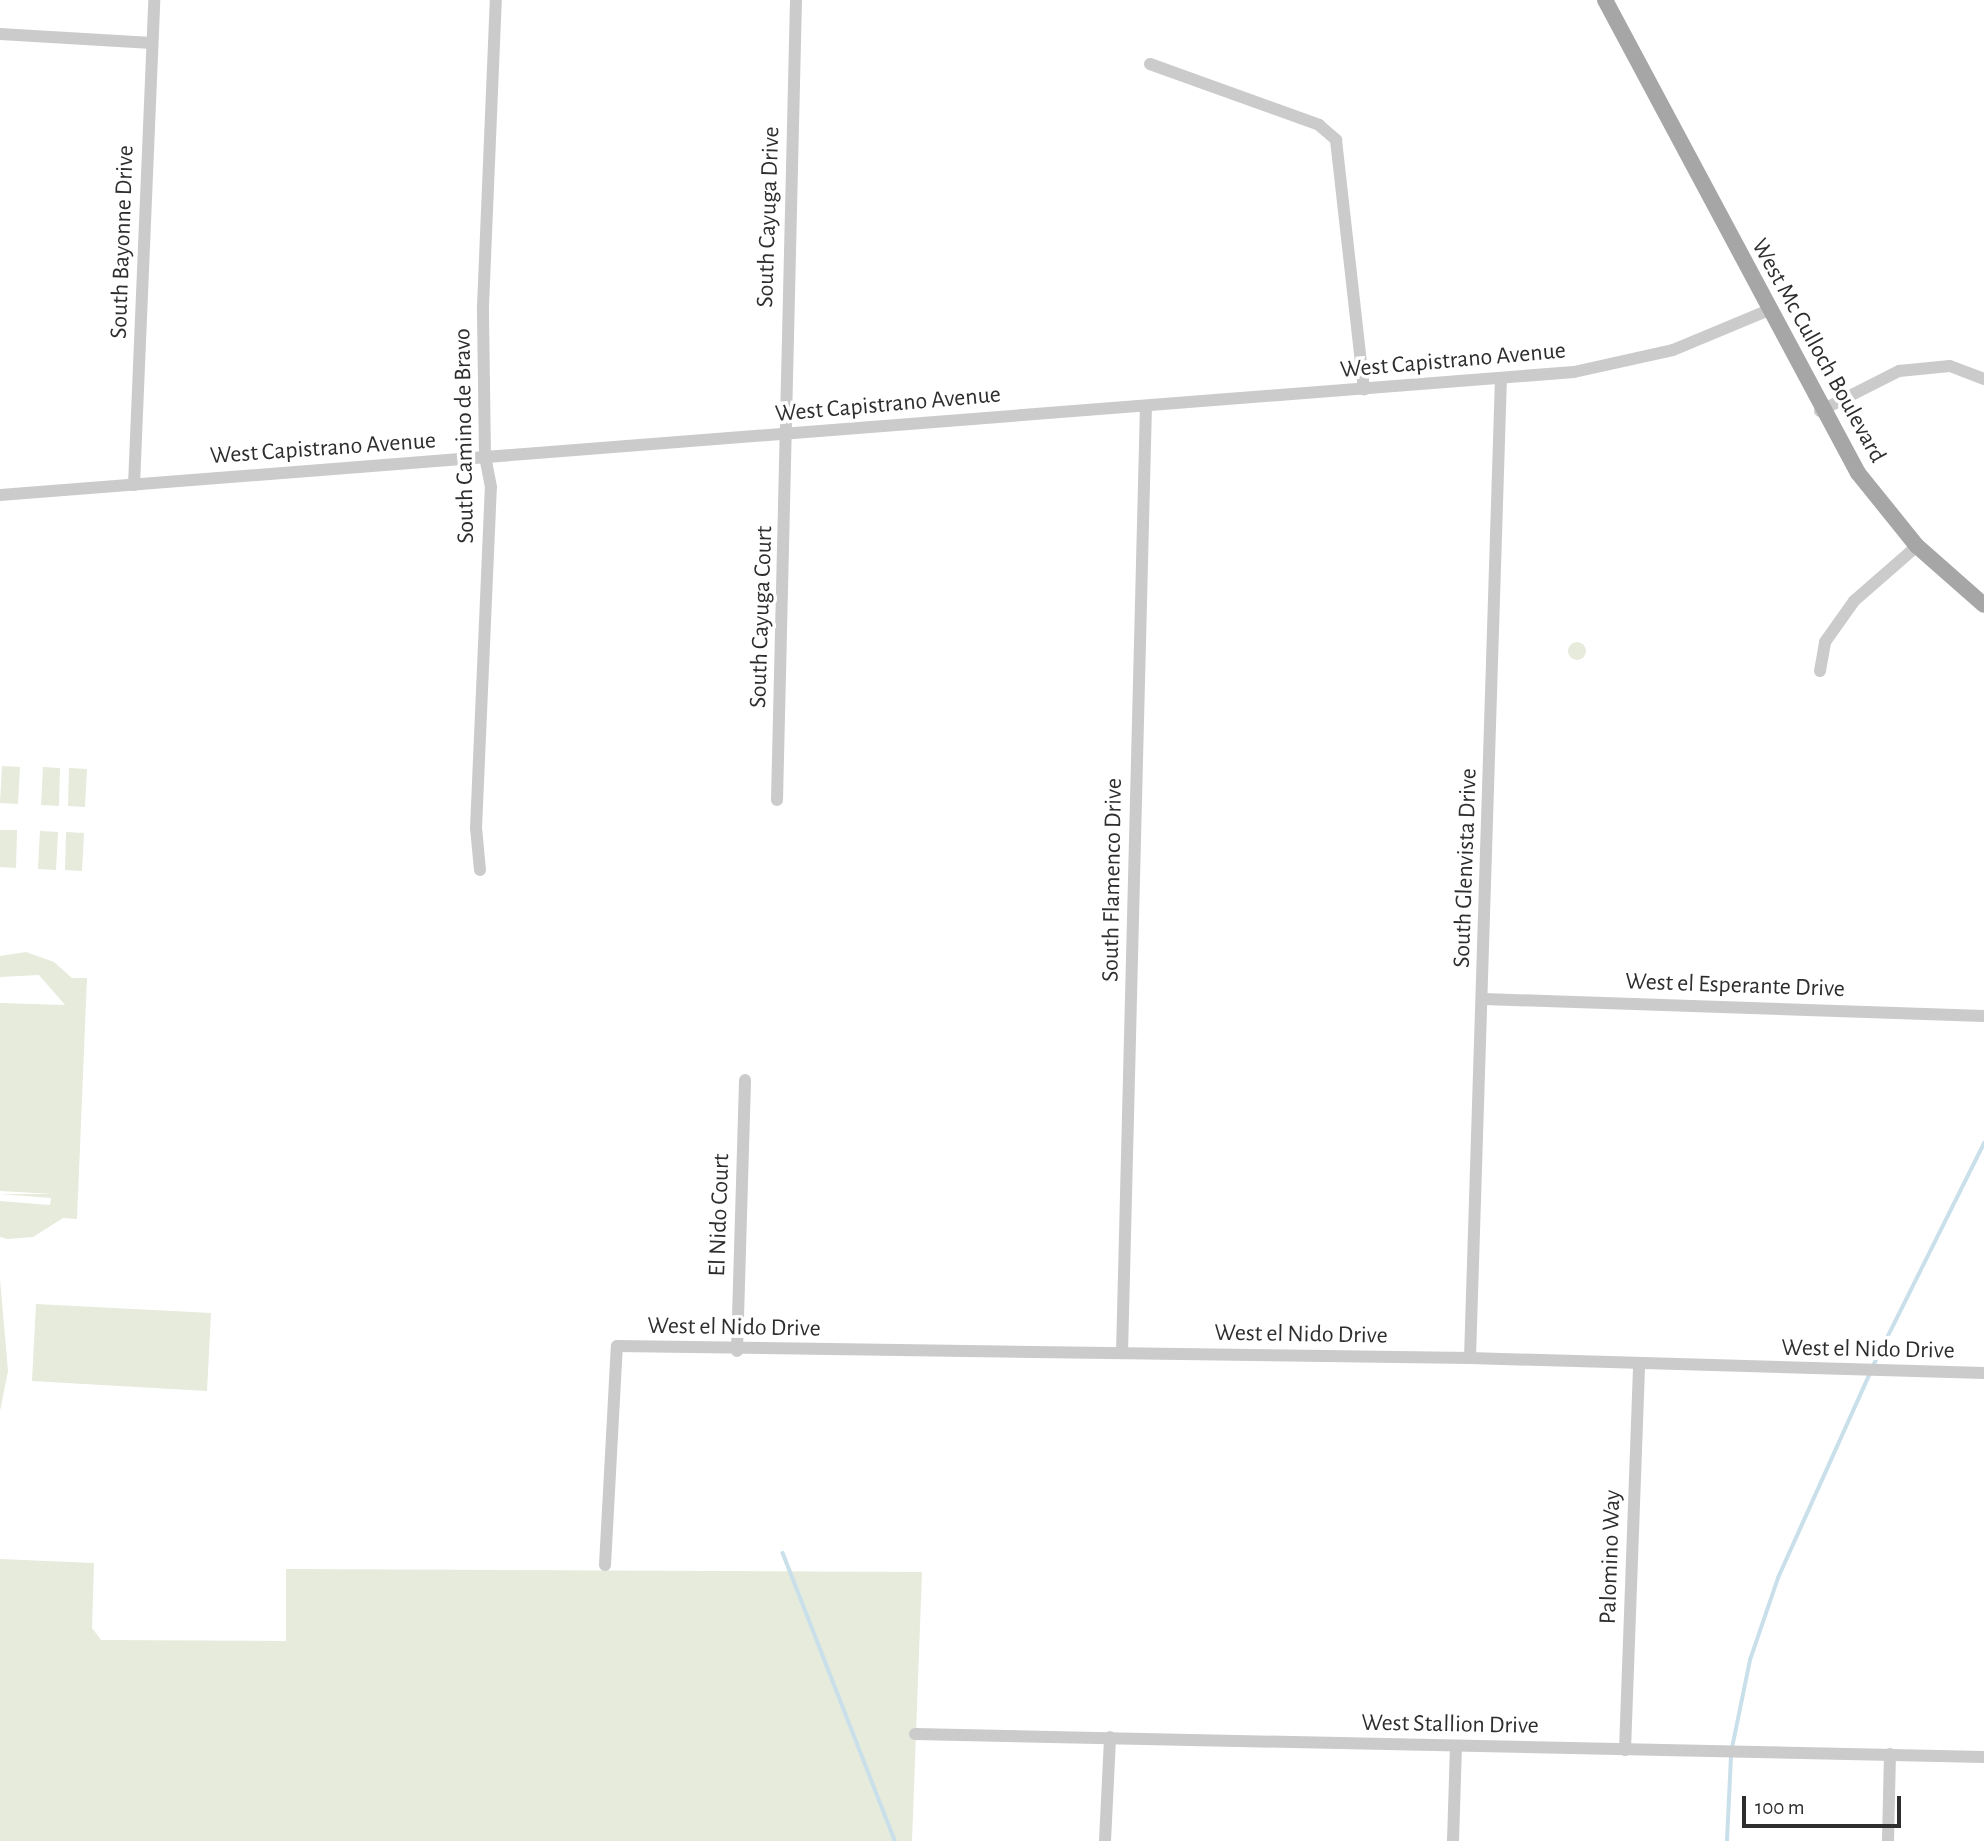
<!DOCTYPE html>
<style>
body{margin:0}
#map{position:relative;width:1984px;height:1841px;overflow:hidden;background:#fff;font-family:"Alegreya Sans",sans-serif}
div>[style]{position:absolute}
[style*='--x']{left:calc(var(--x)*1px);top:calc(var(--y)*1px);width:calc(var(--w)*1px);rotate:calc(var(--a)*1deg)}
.green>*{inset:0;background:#e6ebdc}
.round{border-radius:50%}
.stream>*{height:3.5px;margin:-1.75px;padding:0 1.75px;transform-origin:1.75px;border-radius:1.75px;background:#c9e0eb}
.minor>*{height:12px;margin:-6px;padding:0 6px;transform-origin:6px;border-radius:6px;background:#cbcbcb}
.major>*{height:16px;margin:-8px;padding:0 8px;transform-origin:8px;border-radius:8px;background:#a6a6a6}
span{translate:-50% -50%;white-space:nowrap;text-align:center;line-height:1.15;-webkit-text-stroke:7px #fff;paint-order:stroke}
.street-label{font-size:24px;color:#2e2e2e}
.scale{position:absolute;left:1742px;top:1796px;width:159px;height:32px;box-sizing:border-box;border:4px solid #2e2e2e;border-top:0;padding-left:9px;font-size:21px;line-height:24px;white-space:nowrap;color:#2e2e2e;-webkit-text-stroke:5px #fff;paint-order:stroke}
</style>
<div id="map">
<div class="green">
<div class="round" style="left:1568px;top:642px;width:18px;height:18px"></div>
<div style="clip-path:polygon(2px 766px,20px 767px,18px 804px,0 803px)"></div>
<div style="clip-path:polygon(43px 767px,60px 768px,59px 806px,41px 805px)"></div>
<div style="clip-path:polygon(69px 768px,87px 769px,85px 807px,68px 806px)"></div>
<div style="clip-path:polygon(0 830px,17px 830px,16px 868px,0 867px)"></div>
<div style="clip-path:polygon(40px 831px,58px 832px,56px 870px,38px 869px)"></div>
<div style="clip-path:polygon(66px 832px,84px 833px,82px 871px,65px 870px)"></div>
<div style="clip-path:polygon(26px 952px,54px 962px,72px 978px,87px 978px,77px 1219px,63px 1218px,33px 1237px,8px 1239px,0 1237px,0 1201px,50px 1205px,51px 1198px,0 1194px,53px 1194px,0 1191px,0 1003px,65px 1005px,39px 975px,0 977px,0 956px)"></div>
<div style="clip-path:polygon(0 1279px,8px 1371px,0 1411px)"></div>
<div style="clip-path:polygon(36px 1304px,211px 1313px,207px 1391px,32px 1381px)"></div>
<div style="clip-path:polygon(0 1559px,94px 1563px,92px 1628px,101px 1640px,286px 1641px,286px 1569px,922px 1572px,912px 1841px,0 1841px)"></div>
</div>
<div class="stream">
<div style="--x:1873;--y:1366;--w:249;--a:-63.5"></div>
<div style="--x:783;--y:1553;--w:309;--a:68.7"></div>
<div style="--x:1732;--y:1748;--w:90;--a:-78.4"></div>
<div style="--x:1750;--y:1660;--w:87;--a:-71.1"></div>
<div style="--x:1778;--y:1578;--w:225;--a:-65.8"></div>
<div style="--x:1727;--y:1841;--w:85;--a:-87.3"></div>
</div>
<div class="minor">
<div style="--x:0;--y:34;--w:152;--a:3.4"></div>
<div style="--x:1150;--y:64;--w:180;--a:19.8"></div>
<div style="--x:1319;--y:125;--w:23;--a:41"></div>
<div style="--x:1336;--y:140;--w:251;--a:83.6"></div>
<div style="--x:1820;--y:411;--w:89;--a:-26.9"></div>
<div style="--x:1899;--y:371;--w:51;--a:-5.6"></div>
<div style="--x:1950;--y:366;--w:36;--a:21"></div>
<div style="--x:134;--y:485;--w:485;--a:-87.6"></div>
<div style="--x:0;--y:495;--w:1579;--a:-4.47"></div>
<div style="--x:1574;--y:372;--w:101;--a:-12.5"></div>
<div style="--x:1673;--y:350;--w:104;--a:-22.6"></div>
<div style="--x:1820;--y:671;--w:29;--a:-80"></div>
<div style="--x:1825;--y:642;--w:50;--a:-54.7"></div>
<div style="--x:1854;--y:601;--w:84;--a:-41.1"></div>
<div style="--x:777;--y:800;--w:800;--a:-88.64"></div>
<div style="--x:480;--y:870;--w:42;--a:-95.4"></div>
<div style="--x:476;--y:828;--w:341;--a:-87.5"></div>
<div style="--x:491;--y:487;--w:31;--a:-101"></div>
<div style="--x:485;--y:457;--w:151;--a:-90.8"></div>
<div style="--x:483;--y:306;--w:306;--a:-87.6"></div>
<div style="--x:1484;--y:999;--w:500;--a:1.95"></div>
<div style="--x:737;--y:1351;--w:271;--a:-88.3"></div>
<div style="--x:1122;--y:1353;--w:945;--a:-88.55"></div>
<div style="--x:1470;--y:1358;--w:979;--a:-88.19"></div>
<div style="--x:605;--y:1565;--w:219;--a:-86.9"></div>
<div style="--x:617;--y:1346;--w:853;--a:0.81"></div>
<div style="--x:1470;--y:1358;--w:514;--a:1.67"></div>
<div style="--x:915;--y:1734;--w:1069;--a:1.23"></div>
<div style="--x:1625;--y:1750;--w:385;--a:-87.9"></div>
<div style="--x:1105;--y:1841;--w:104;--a:-87.2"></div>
<div style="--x:1453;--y:1841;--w:94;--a:-88.2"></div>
<div style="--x:1888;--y:1841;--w:87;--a:-88.7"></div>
</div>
<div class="major">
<div style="--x:1605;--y:0;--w:536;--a:61.86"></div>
<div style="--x:1858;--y:473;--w:94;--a:51.1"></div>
<div style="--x:1917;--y:546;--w:89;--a:41.4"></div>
</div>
<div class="street-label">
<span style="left:769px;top:217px;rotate:-88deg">South Cayuga Drive</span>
<span style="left:123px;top:242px;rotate:-88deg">South Bayonne Drive</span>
<span style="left:1818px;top:351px;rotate:61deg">West Mc Culloch Boulevard</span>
<span style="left:1453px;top:361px;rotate:-5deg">West Capistrano Avenue</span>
<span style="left:888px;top:405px;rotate:-5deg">West Capistrano Avenue</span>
<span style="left:465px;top:436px;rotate:-91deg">South Camino de Bravo</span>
<span style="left:323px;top:449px;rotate:-4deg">West Capistrano Avenue</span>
<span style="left:762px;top:617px;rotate:-88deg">South Cayuga Court</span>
<span style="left:1466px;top:868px;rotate:-88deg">South Glenvista Drive</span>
<span style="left:1113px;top:880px;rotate:-89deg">South Flamenco Drive</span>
<span style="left:1735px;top:986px;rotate:2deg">West el Esperante Drive</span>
<span style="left:720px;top:1215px;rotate:-88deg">El Nido Court</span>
<span style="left:734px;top:1328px;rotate:1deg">West el Nido Drive</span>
<span style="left:1301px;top:1335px;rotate:1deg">West el Nido Drive</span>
<span style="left:1868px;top:1350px;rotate:1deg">West el Nido Drive</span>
<span style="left:1611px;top:1557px;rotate:-88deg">Palomino Way</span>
<span style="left:1450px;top:1725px;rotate:1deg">West Stallion Drive</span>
</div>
<div class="scale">100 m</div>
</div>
